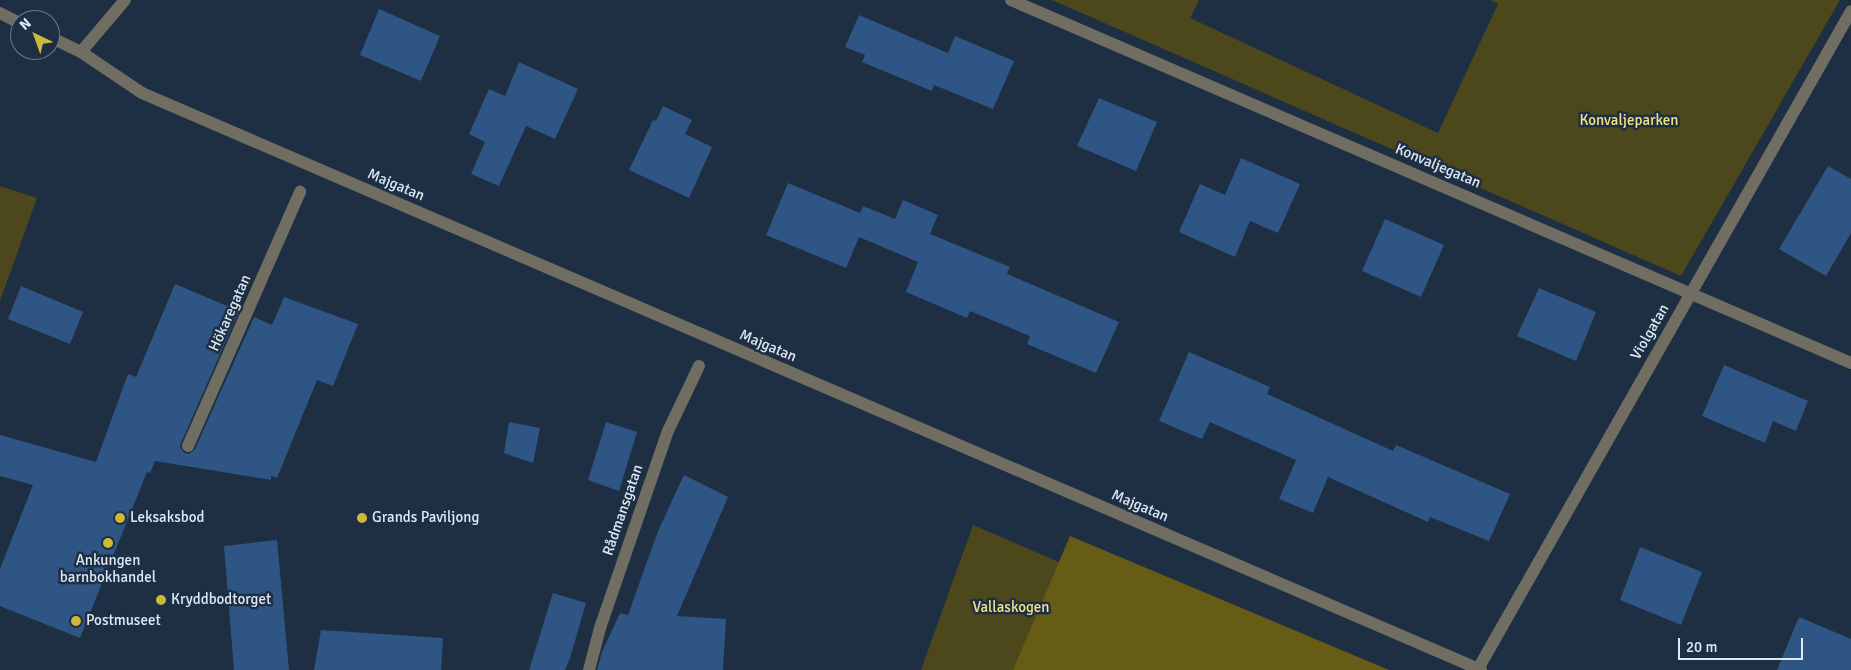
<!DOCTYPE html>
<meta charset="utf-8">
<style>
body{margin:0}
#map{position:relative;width:1851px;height:670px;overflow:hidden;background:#1e2f43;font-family:Signika,sans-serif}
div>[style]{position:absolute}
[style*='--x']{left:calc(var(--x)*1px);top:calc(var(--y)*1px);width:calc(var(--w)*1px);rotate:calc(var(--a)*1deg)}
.green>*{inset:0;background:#4d471c}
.forest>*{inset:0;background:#665c15}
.building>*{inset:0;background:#2e5583}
.minor>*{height:12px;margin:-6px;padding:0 6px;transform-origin:6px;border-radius:6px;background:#706e62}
.dots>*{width:14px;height:14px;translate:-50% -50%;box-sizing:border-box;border:2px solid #1e2f43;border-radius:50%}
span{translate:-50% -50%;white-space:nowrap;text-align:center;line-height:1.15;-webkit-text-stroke:5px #1e2f43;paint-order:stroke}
.park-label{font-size:15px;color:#f3e484}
.street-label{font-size:15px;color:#dee9f6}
.poi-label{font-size:15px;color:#dee9f6}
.left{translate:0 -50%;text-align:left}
.north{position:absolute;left:10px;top:10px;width:50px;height:50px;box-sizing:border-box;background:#1e2f43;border:1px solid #6b798b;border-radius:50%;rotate:318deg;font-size:14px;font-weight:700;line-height:20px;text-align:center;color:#dee9f6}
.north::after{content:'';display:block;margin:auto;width:18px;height:22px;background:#ccb939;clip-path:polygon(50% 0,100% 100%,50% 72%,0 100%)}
.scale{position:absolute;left:1678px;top:638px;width:125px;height:22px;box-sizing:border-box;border:2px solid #dee9f6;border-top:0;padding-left:6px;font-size:15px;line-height:18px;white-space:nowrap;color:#dee9f6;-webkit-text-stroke:4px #1e2f43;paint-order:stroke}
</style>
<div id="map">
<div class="green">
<div style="clip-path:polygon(1052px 0,1199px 0,1190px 18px,1438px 133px,1498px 4px,1490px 0,1840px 0,1681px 276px)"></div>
<div style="clip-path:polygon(0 186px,37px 198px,0 301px)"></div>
<div style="clip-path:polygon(973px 525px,1310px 670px,921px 670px)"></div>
</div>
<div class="forest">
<div style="clip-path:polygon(1070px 536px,1389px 670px,1013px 670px)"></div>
</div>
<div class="building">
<div style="clip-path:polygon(379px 9px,440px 36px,421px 81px,360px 55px)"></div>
<div style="clip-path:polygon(859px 15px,948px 53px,955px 36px,1014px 61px,993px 109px,934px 85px,932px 91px,862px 62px,865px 55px,845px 47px)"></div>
<div style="clip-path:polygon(519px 62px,578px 89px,555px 139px,526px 126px,499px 186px,471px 174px,485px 142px,469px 134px,489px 89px,505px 96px)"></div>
<div style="clip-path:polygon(1099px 98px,1157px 122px,1136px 171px,1077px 146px)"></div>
<div style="clip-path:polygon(663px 106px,692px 120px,685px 134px,712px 147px,689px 198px,629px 170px,653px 120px,656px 121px)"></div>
<div style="clip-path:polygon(1241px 158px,1300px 184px,1278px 233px,1250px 221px,1235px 257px,1179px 232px,1200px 184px,1225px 195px)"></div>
<div style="clip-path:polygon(1828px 166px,1851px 179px,1851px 233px,1826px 276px,1779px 249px)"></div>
<div style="clip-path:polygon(788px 183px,860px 213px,863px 206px,895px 219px,903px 200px,938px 215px,930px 234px,1010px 267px,1007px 274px,1119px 322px,1096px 373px,1027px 344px,1030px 336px,970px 311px,967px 318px,906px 292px,918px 262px,859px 237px,846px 268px,766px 235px)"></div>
<div style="clip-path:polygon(1385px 219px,1444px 245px,1421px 297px,1362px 271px)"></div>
<div style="clip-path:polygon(175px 284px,239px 311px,181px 443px,180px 447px,184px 453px,189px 454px,195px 449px,254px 317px,272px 325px,284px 297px,358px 324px,333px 386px,317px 380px,277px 478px,271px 476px,271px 480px,155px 461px,150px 473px,147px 472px,80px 638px,0 606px,0 569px,33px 485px,0 476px,0 435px,96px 462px,128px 374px,136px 377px)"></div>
<div style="clip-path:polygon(21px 286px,83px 312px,70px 344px,8px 319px)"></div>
<div style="clip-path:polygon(1539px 288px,1596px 312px,1576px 361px,1517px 336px)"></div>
<div style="clip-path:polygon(1189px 352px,1270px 387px,1267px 394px,1393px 451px,1396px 445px,1510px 494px,1489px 541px,1430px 517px,1428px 522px,1328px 477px,1313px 513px,1279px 499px,1296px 460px,1210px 422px,1202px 439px,1159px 421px)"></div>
<div style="clip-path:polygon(1724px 365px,1808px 401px,1796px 431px,1773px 421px,1765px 443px,1702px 416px)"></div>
<div style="clip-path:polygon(509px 422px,540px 428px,533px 463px,504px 453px)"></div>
<div style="clip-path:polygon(606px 422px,637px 432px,619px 491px,588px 480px)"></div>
<div style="clip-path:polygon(684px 475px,728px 497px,677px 616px,726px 619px,723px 670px,597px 670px,602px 652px,620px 613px,628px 615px,658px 531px)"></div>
<div style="clip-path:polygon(277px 540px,289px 670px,234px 670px,224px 546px)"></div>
<div style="clip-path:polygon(1640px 547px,1702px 572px,1681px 625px,1620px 600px)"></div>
<div style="clip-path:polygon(553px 593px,586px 603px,570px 658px,565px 670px,529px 670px)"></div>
<div style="clip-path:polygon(1799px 617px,1851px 639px,1851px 670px,1777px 670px)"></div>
<div style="clip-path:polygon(321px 630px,443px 638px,441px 670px,314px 670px)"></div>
</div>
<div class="minor">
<div style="--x:1011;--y:0;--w:915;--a:23.37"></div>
<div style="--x:0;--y:13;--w:22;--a:27"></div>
<div style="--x:50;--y:37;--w:34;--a:26"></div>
<div style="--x:81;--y:52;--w:73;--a:33.9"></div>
<div style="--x:142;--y:93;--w:1458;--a:23.31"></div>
<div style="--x:81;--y:52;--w:68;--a:-49.8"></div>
<div style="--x:188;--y:446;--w:278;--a:-66.2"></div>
<div style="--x:1478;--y:669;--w:756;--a:-60.45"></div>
<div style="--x:589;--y:670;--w:43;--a:-75.3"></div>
<div style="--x:600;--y:628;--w:208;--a:-71"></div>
<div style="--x:668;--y:431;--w:72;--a:-64.5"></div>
</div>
<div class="dots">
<div style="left:120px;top:518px;background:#ccb939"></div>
<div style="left:362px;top:518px;background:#ccb939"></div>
<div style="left:108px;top:543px;background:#ccb939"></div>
<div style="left:161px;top:600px;background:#ccb939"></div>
<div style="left:76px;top:621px;background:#ccb939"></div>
</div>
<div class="park-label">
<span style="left:1629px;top:121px">Konvaljeparken</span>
<span style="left:1011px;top:608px">Vallaskogen</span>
</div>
<div class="street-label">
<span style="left:1438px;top:166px;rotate:23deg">Konvaljegatan</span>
<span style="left:396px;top:185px;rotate:23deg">Majgatan</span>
<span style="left:230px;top:313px;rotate:-66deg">Hökaregatan</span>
<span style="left:1650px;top:332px;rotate:-60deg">Violgatan</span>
<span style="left:768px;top:346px;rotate:23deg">Majgatan</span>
<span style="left:1140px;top:506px;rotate:23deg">Majgatan</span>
<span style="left:623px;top:510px;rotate:-71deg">Rådmansgatan</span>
</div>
<div class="poi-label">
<span class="left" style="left:130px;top:518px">Leksaksbod</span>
<span class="left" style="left:372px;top:518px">Grands Paviljong</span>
<span style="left:108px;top:569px">Ankungen<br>barnbokhandel</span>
<span class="left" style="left:171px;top:600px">Kryddbodtorget</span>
<span class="left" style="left:86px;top:621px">Postmuseet</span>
</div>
<div class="north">N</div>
<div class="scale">20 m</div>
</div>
